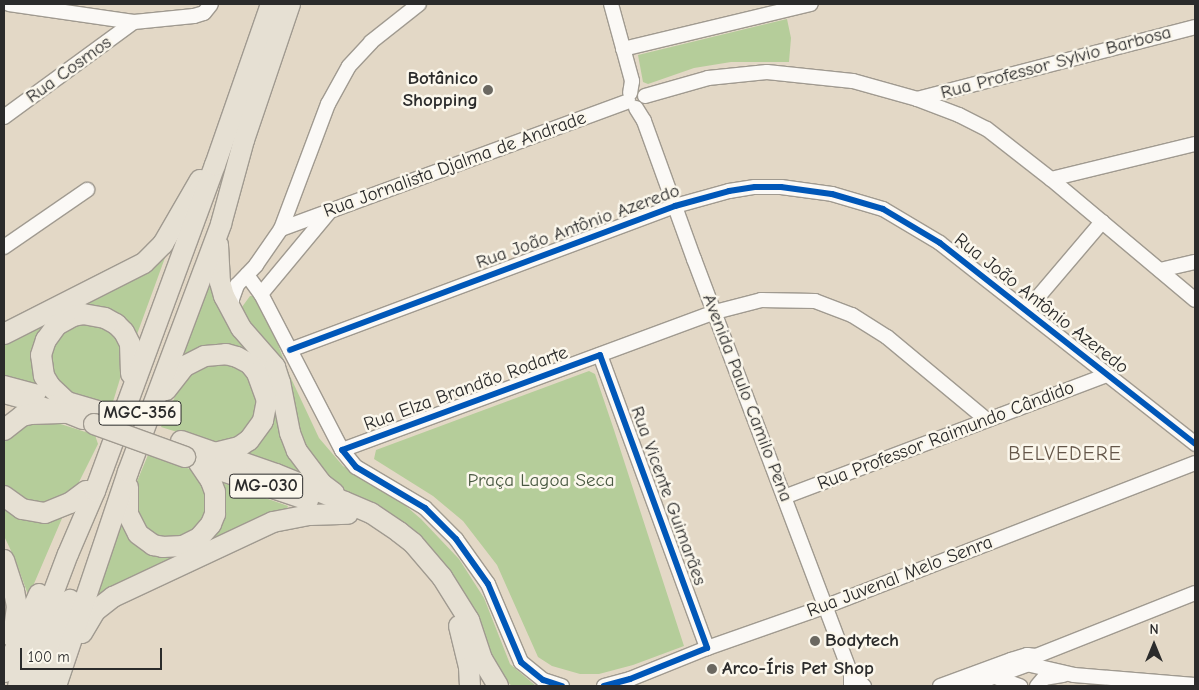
<!DOCTYPE html>
<meta charset="utf-8">
<style>
body{margin:0}
#map{position:relative;width:1199px;height:690px;overflow:hidden;background:#e3d8c6;font-family:"Comic Neue",sans-serif}
div>[style]{position:absolute}
[style*='--x']{left:calc(var(--x)*1px);top:calc(var(--y)*1px);width:calc(var(--w)*1px);rotate:calc(var(--a)*1deg)}
.green>*{inset:0;background:#b5cd9a}
.roads{filter:drop-shadow(1px 0 #a09a90) drop-shadow(-1px 0 #a09a90) drop-shadow(0 1px #a09a90) drop-shadow(0 -1px #a09a90)}
.minor>*{height:14px;margin:-7px;padding:0 7px;transform-origin:7px;border-radius:7px;background:#fbf9f6}
.major>*{height:16px;margin:-8px;padding:0 8px;transform-origin:8px;border-radius:8px;background:#e6e0d3}
.highway>*{height:20px;margin:-10px;padding:0 10px;transform-origin:10px;border-radius:10px;background:#e6e0d3}
.bridges{filter:drop-shadow(1px 0 #a09a90) drop-shadow(-1px 0 #a09a90) drop-shadow(0 1px #a09a90) drop-shadow(0 -1px #a09a90)}
.highway-bridge>*{height:20px;margin:-10px;padding:0 10px;transform-origin:10px;border-radius:10px;background:#e6e0d3}
.cycleway>*{height:6px;margin:-3px;padding:0 3px;transform-origin:3px;border-radius:3px;background:#0057b8}
.dots>*{width:14px;height:14px;translate:-50% -50%;box-sizing:border-box;border:2px solid #fbf7ec;border-radius:50%}
span{translate:-50% -50%;white-space:nowrap;text-align:center;line-height:1.15;-webkit-text-stroke:5px #fbf7ec;paint-order:stroke}
.shield-label span{padding:1px 4px;background:#fbf7ec;border:1px solid;border-radius:4px;-webkit-text-stroke-width:0}
.shield-label{font-size:18px;color:#2b2b2b;font-weight:700}
.street-label{font-size:19px;color:#2b2b2b}
.poi-label{font-size:19px;color:#2b2b2b;font-weight:700}
.right{translate:-100% -50%;text-align:right}
.left{translate:0 -50%;text-align:left}
.park-label{font-size:19px;color:#495942}
.neighbourhood-label{font-size:20px;color:#645649;letter-spacing:1px}
.frame{position:absolute;inset:0;border:5px solid #2b2b2b;pointer-events:none}
.north{position:absolute;left:1129px;top:620px;width:50px;height:50px;-webkit-text-stroke:4px #fbf7ec;paint-order:stroke;rotate:0deg;font-size:14px;font-weight:700;line-height:20px;text-align:center;color:#2b2b2b}
.north::after{content:'';display:block;margin:auto;width:18px;height:22px;background:#2b2b2b;clip-path:polygon(50% 0,100% 100%,50% 72%,0 100%)}
.scale{position:absolute;left:20px;top:648px;width:142px;height:22px;box-sizing:border-box;border:2px solid #2b2b2b;border-top:0;padding-left:6px;font-size:15px;line-height:18px;white-space:nowrap;color:#2b2b2b;-webkit-text-stroke:4px #fbf7ec;paint-order:stroke}
</style>
<div id="map">
<div class="green">
<div style="clip-path:polygon(787px 19px,791px 38px,789px 62px,731px 62px,694px 68px,648px 84px,643px 82px,638px 55px)"></div>
<div style="clip-path:polygon(166px 255px,136px 337px,61px 315px,43px 388px,4px 379px,4px 341px,145px 272px)"></div>
<div style="clip-path:polygon(212px 275px,219px 306px,229px 327px,237px 340px,269px 379px,283px 443px,303px 475px,239px 457px,265px 430px,255px 363px,183px 356px)"></div>
<div style="clip-path:polygon(250px 296px,254px 296px,270px 323px,289px 374px,319px 438px,343px 466px,400px 501px,421px 519px,459px 559px,484px 598px,510px 664px,536px 686px,512px 686px,505px 680px,484px 643px,371px 507px,337px 486px,315px 467px,242px 307px)"></div>
<div style="clip-path:polygon(99px 323px,117px 338px,123px 350px,123px 369px,112px 405px,109px 407px,76px 396px,66px 390px,51px 374px,49px 351px,66px 326px)"></div>
<div style="clip-path:polygon(213px 362px,237px 366px,251px 377px,258px 399px,256px 413px,248px 428px,235px 439px,216px 444px,161px 427px,180px 386px,195px 369px)"></div>
<div style="clip-path:polygon(589px 371px,595px 374px,614px 430px,684px 646px,633px 665px,599px 674px,580px 674px,552px 666px,538px 657px,497px 565px,463px 521px,433px 496px,374px 459px,376px 450px)"></div>
<div style="clip-path:polygon(48px 420px,95px 435px,98px 444px,75px 490px,60px 501px,33px 506px,8px 491px,4px 483px,4px 444px,7px 437px,27px 422px)"></div>
<div style="clip-path:polygon(148px 455px,193px 470px,203px 481px,209px 500px,201px 525px,184px 537px,167px 539px,155px 535px,139px 523px,133px 491px)"></div>
<div style="clip-path:polygon(223px 483px,288px 506px,287px 509px,275px 511px,97px 599px,94px 598px,122px 524px,126px 526px,129px 540px,147px 553px,190px 550px)"></div>
<div style="clip-path:polygon(4px 506px,63px 516px,30px 593px,27px 592px,15px 559px,4px 536px)"></div>
</div>
<div class="roads">
<div class="minor">
<div style="--x:9;--y:4;--w:126;--a:8.2"></div>
<div style="--x:134;--y:22;--w:60;--a:-5.7"></div>
<div style="--x:194;--y:16;--w:10;--a:-17"></div>
<div style="--x:204;--y:13;--w:11;--a:-52"></div>
<div style="--x:611;--y:4;--w:80;--a:74.7"></div>
<div style="--x:632;--y:81;--w:12;--a:99"></div>
<div style="--x:623;--y:49;--w:193;--a:-13.5"></div>
<div style="--x:645;--y:96;--w:66;--a:-15.9"></div>
<div style="--x:708;--y:78;--w:59;--a:-5.8"></div>
<div style="--x:767;--y:72;--w:86;--a:6"></div>
<div style="--x:853;--y:81;--w:66;--a:15.7"></div>
<div style="--x:917;--y:99;--w:45;--a:20.9"></div>
<div style="--x:959;--y:115;--w:31;--a:27"></div>
<div style="--x:987;--y:129;--w:81;--a:38"></div>
<div style="--x:1051;--y:179;--w:188;--a:40"></div>
<div style="--x:917;--y:99;--w:287;--a:-14.5"></div>
<div style="--x:636;--y:108;--w:15;--a:58"></div>
<div style="--x:644;--y:121;--w:147;--a:70.1"></div>
<div style="--x:694;--y:259;--w:444;--a:69.3"></div>
<div style="--x:851;--y:674;--w:12;--a:90"></div>
<div style="--x:4;--y:117;--w:161;--a:-36.2"></div>
<div style="--x:1051;--y:179;--w:148;--a:-13.7"></div>
<div style="--x:281;--y:229;--w:370;--a:-20.2"></div>
<div style="--x:4;--y:247;--w:101;--a:-34.5"></div>
<div style="--x:1160;--y:270;--w:36;--a:-13"></div>
<div style="--x:247;--y:275;--w:24;--a:54"></div>
<div style="--x:261;--y:294;--w:176;--a:62.6"></div>
<div style="--x:342;--y:450;--w:22;--a:51"></div>
<div style="--x:356;--y:467;--w:80;--a:30.7"></div>
<div style="--x:425;--y:508;--w:44;--a:45"></div>
<div style="--x:456;--y:539;--w:55;--a:54.6"></div>
<div style="--x:488;--y:584;--w:85;--a:67.1"></div>
<div style="--x:521;--y:662;--w:28;--a:39"></div>
<div style="--x:543;--y:680;--w:20;--a:18"></div>
<div style="--x:261;--y:294;--w:107;--a:-50.3"></div>
<div style="--x:231;--y:309;--w:10;--a:-84"></div>
<div style="--x:232;--y:299;--w:15;--a:-70"></div>
<div style="--x:237;--y:285;--w:28;--a:-46"></div>
<div style="--x:256;--y:265;--w:44;--a:-55.2"></div>
<div style="--x:281;--y:229;--w:134;--a:-69.4"></div>
<div style="--x:328;--y:104;--w:43;--a:-61.1"></div>
<div style="--x:349;--y:66;--w:33;--a:-47"></div>
<div style="--x:371;--y:42;--w:61;--a:-38.4"></div>
<div style="--x:1027;--y:310;--w:116;--a:-49.6"></div>
<div style="--x:290;--y:350;--w:411;--a:-20.5"></div>
<div style="--x:675;--y:206;--w:56;--a:-15.5"></div>
<div style="--x:729;--y:191;--w:26;--a:-9"></div>
<div style="--x:755;--y:187;--w:26;--a:0"></div>
<div style="--x:781;--y:187;--w:51;--a:7.8"></div>
<div style="--x:832;--y:194;--w:53;--a:16.4"></div>
<div style="--x:883;--y:209;--w:66;--a:30.8"></div>
<div style="--x:940;--y:243;--w:325;--a:38.2"></div>
<div style="--x:600;--y:355;--w:312;--a:69.9"></div>
<div style="--x:342;--y:450;--w:398;--a:-20.3"></div>
<div style="--x:715;--y:312;--w:48;--a:-14.6"></div>
<div style="--x:761;--y:300;--w:54;--a:1.1"></div>
<div style="--x:815;--y:301;--w:40;--a:21"></div>
<div style="--x:852;--y:315;--w:41;--a:32.2"></div>
<div style="--x:887;--y:337;--w:130;--a:39.7"></div>
<div style="--x:784;--y:497;--w:345;--a:-20.7"></div>
<div style="--x:1018;--y:662;--w:57;--a:13.1"></div>
<div style="--x:1074;--y:675;--w:121;--a:4.7"></div>
<div style="--x:851;--y:674;--w:18;--a:43"></div>
<div style="--x:995;--y:677;--w:27;--a:20"></div>
<div style="--x:604;--y:686;--w:27;--a:-15"></div>
<div style="--x:630;--y:679;--w:83;--a:-21.9"></div>
<div style="--x:707;--y:648;--w:124;--a:-19.3"></div>
<div style="--x:824;--y:607;--w:398;--a:-21.2"></div>
<div style="--x:940;--y:686;--w:76;--a:-20.1"></div>
<div style="--x:1011;--y:660;--w:17;--a:-17"></div>
<div style="--x:1027;--y:655;--w:9;--a:6"></div>
<div style="--x:1036;--y:656;--w:171;--a:-21.6"></div>
<div style="--x:969;--y:686;--w:64;--a:-20.1"></div>
<div style="--x:1037;--y:686;--w:11;--a:-49"></div>
<div style="--x:1044;--y:678;--w:20;--a:-9"></div>
</div>
<div class="major">
<div style="--x:4;--y:384;--w:35;--a:15"></div>
<div style="--x:4;--y:395;--w:57;--a:15.3"></div>
</div>
<div class="highway">
<div style="--x:218;--y:245;--w:37;--a:87"></div>
<div style="--x:220;--y:282;--w:15;--a:74"></div>
<div style="--x:224;--y:296;--w:36;--a:62"></div>
<div style="--x:241;--y:328;--w:52;--a:48.9"></div>
<div style="--x:275;--y:367;--w:16;--a:72"></div>
<div style="--x:280;--y:382;--w:52;--a:78.9"></div>
<div style="--x:290;--y:433;--w:19;--a:69"></div>
<div style="--x:297;--y:451;--w:41;--a:52.9"></div>
<div style="--x:322;--y:484;--w:15;--a:37"></div>
<div style="--x:4;--y:334;--w:157;--a:-26.9"></div>
<div style="--x:144;--y:263;--w:27;--a:-45"></div>
<div style="--x:163;--y:244;--w:74;--a:-60"></div>
<div style="--x:166;--y:390;--w:31;--a:-52"></div>
<div style="--x:185;--y:366;--w:22;--a:-27"></div>
<div style="--x:205;--y:356;--w:21;--a:-5"></div>
<div style="--x:226;--y:354;--w:11;--a:15"></div>
<div style="--x:237;--y:357;--w:15;--a:28"></div>
<div style="--x:250;--y:364;--w:11;--a:52"></div>
<div style="--x:257;--y:373;--w:29;--a:70"></div>
<div style="--x:267;--y:400;--w:21;--a:101"></div>
<div style="--x:263;--y:421;--w:24;--a:126"></div>
<div style="--x:249;--y:440;--w:12;--a:145"></div>
<div style="--x:239;--y:447;--w:25;--a:166"></div>
<div style="--x:98;--y:411;--w:32;--a:-164"></div>
<div style="--x:67;--y:402;--w:23;--a:-137"></div>
<div style="--x:50;--y:386;--w:12;--a:-121"></div>
<div style="--x:44;--y:376;--w:21;--a:-98"></div>
<div style="--x:41;--y:355;--w:16;--a:-72"></div>
<div style="--x:46;--y:340;--w:19;--a:-54"></div>
<div style="--x:57;--y:325;--w:18;--a:-29"></div>
<div style="--x:73;--y:316;--w:10;--a:-11"></div>
<div style="--x:83;--y:314;--w:22;--a:10"></div>
<div style="--x:105;--y:318;--w:13;--a:29"></div>
<div style="--x:116;--y:324;--w:11;--a:45"></div>
<div style="--x:124;--y:332;--w:13;--a:63"></div>
<div style="--x:130;--y:344;--w:30;--a:88"></div>
<div style="--x:4;--y:430;--w:23;--a:-38"></div>
<div style="--x:22;--y:416;--w:9;--a:-13"></div>
<div style="--x:31;--y:414;--w:37;--a:-2"></div>
<div style="--x:68;--y:413;--w:16;--a:22"></div>
<div style="--x:181;--y:441;--w:101;--a:19.2"></div>
<div style="--x:276;--y:474;--w:74;--a:22.1"></div>
<div style="--x:345;--y:502;--w:28;--a:23"></div>
<div style="--x:371;--y:513;--w:34;--a:34"></div>
<div style="--x:399;--y:532;--w:18;--a:38"></div>
<div style="--x:413;--y:543;--w:45;--a:49.5"></div>
<div style="--x:442;--y:577;--w:51;--a:57.9"></div>
<div style="--x:469;--y:620;--w:41;--a:71.6"></div>
<div style="--x:482;--y:659;--w:31;--a:59"></div>
<div style="--x:205;--y:465;--w:109;--a:18.8"></div>
<div style="--x:128;--y:487;--w:27;--a:90"></div>
<div style="--x:128;--y:514;--w:22;--a:63"></div>
<div style="--x:138;--y:534;--w:19;--a:36"></div>
<div style="--x:153;--y:545;--w:10;--a:11"></div>
<div style="--x:163;--y:547;--w:20;--a:-3"></div>
<div style="--x:183;--y:546;--w:18;--a:-27"></div>
<div style="--x:199;--y:538;--w:18;--a:-49"></div>
<div style="--x:211;--y:524;--w:11;--a:-68"></div>
<div style="--x:215;--y:514;--w:22;--a:-90"></div>
<div style="--x:215;--y:492;--w:12;--a:-110"></div>
<div style="--x:211;--y:481;--w:22;--a:-124"></div>
<div style="--x:4;--y:496;--w:22;--a:36"></div>
<div style="--x:22;--y:509;--w:23;--a:10"></div>
<div style="--x:45;--y:513;--w:27;--a:-22"></div>
<div style="--x:70;--y:503;--w:20;--a:-37"></div>
<div style="--x:4;--y:560;--w:33;--a:72"></div>
<div style="--x:14;--y:591;--w:15;--a:79"></div>
<div style="--x:17;--y:606;--w:32;--a:97"></div>
<div style="--x:459;--y:626;--w:42;--a:76.3"></div>
<div style="--x:469;--y:667;--w:19;--a:87"></div>
<div style="--x:82;--y:633;--w:26;--a:-59"></div>
<div style="--x:95;--y:611;--w:23;--a:-38"></div>
<div style="--x:113;--y:597;--w:177;--a:-25.1"></div>
<div style="--x:273;--y:522;--w:38;--a:-11"></div>
<div style="--x:310;--y:515;--w:38;--a:-2"></div>
<div style="--x:5;--y:672;--w:85;--a:-66.4"></div>
<div style="--x:18;--y:686;--w:141;--a:-69.3"></div>
<div style="--x:68;--y:554;--w:69;--a:-66.8"></div>
<div style="--x:95;--y:491;--w:347;--a:-69.8"></div>
<div style="--x:215;--y:165;--w:170;--a:-70.8"></div>
<div style="--x:38;--y:686;--w:92;--a:-69.6"></div>
<div style="--x:56;--y:686;--w:226;--a:-71.4"></div>
<div style="--x:128;--y:472;--w:265;--a:-69.4"></div>
<div style="--x:221;--y:224;--w:87;--a:-74.7"></div>
<div style="--x:244;--y:140;--w:144;--a:-71.3"></div>
</div>
</div>
<div class="bridges">
<div class="highway-bridge">
<div style="--x:94;--y:424;--w:97;--a:19.9"></div>
</div>
</div>
<div class="cycleway">
<div style="--x:290;--y:350;--w:411;--a:-20.5"></div>
<div style="--x:675;--y:206;--w:56;--a:-15.5"></div>
<div style="--x:729;--y:191;--w:26;--a:-9"></div>
<div style="--x:755;--y:187;--w:26;--a:0"></div>
<div style="--x:781;--y:187;--w:51;--a:7.8"></div>
<div style="--x:832;--y:194;--w:53;--a:16.4"></div>
<div style="--x:883;--y:209;--w:66;--a:30.8"></div>
<div style="--x:940;--y:243;--w:325;--a:38.2"></div>
<div style="--x:562;--y:686;--w:20;--a:-162"></div>
<div style="--x:543;--y:680;--w:28;--a:-141"></div>
<div style="--x:521;--y:662;--w:85;--a:-112.9"></div>
<div style="--x:488;--y:584;--w:55;--a:-125.4"></div>
<div style="--x:456;--y:539;--w:44;--a:-135"></div>
<div style="--x:425;--y:508;--w:80;--a:-149.3"></div>
<div style="--x:356;--y:467;--w:22;--a:-129"></div>
<div style="--x:342;--y:450;--w:275;--a:-20.2"></div>
<div style="--x:600;--y:355;--w:312;--a:69.9"></div>
<div style="--x:707;--y:648;--w:83;--a:158.1"></div>
<div style="--x:630;--y:679;--w:27;--a:165"></div>
</div>
<div class="dots">
<div style="left:488px;top:90px;background:#6b6861"></div>
<div style="left:815px;top:641px;background:#6b6861"></div>
<div style="left:712px;top:669px;background:#6b6861"></div>
</div>
<div class="shield-label">
<span style="left:140px;top:413px">MGC-356</span>
<span style="left:266px;top:486px">MG-030</span>
</div>
<div class="street-label">
<span style="left:1056px;top:63px;rotate:-15deg">Rua Professor Sylvio Barbosa</span>
<span style="left:69px;top:70px;rotate:-36deg">Rua Cosmos</span>
<span style="left:455px;top:165px;rotate:-20deg">Rua Jornalista Djalma de Andrade</span>
<span style="left:578px;top:227px;rotate:-20deg">Rua João Antônio Azeredo</span>
<span style="left:1041px;top:304px;rotate:38deg">Rua João Antônio Azeredo</span>
<span style="left:466px;top:389px;rotate:-20deg">Rua Elza Brandão Rodarte</span>
<span style="left:747px;top:398px;rotate:69deg">Avenida Paulo Camilo Pena</span>
<span style="left:946px;top:436px;rotate:-21deg">Rua Professor Raimundo Cândido</span>
<span style="left:668px;top:496px;rotate:70deg">Rua Vicente Guimarães</span>
<span style="left:900px;top:577px;rotate:-21deg">Rua Juvenal Melo Senra</span>
</div>
<div class="poi-label">
<span class="right" style="left:478px;top:90px">Botânico<br>Shopping</span>
<span class="left" style="left:825px;top:641px">Bodytech</span>
<span class="left" style="left:722px;top:669px">Arco-Íris Pet Shop</span>
</div>
<div class="park-label">
<span style="left:541px;top:481px">Praça Lagoa Seca</span>
</div>
<div class="neighbourhood-label">
<span style="left:1065px;top:453px">BELVEDERE</span>
</div>
<div class="frame"></div>
<div class="north">N</div>
<div class="scale">100 m</div>
</div>
